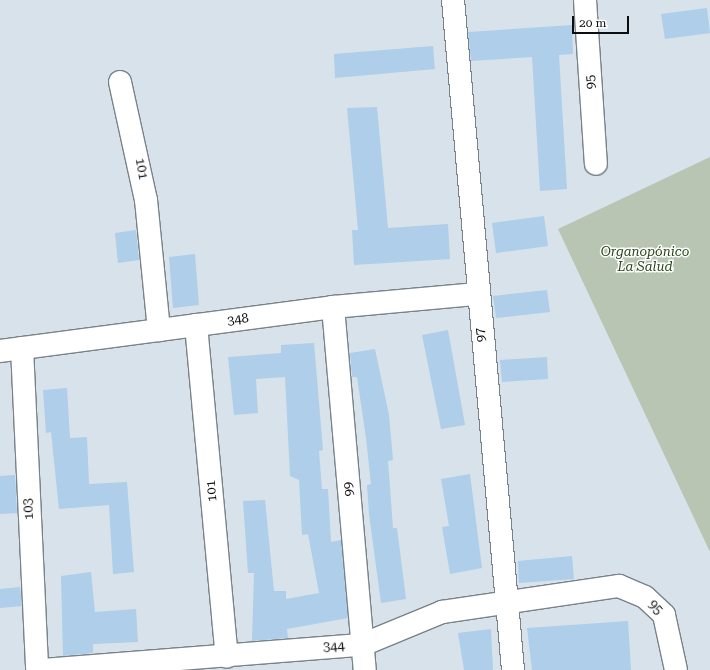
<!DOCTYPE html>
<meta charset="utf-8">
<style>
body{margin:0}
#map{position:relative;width:710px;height:670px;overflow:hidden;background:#d8e2ea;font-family:"Roboto Serif",serif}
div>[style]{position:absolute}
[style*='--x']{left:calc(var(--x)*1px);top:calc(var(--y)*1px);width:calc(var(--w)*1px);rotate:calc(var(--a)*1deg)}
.green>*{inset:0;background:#b7c5b2}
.building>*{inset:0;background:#aeceea}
.roads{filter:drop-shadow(1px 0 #79828a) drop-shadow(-1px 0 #79828a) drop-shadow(0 1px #79828a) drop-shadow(0 -1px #79828a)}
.minor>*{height:22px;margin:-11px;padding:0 11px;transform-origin:11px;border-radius:11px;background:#fff}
span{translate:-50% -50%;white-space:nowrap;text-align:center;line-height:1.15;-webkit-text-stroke:3px #fff;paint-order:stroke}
.street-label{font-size:13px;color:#0b0e11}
.park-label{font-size:13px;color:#264618;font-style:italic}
.scale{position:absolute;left:572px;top:16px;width:57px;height:18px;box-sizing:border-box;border:2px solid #0b0e11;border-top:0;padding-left:5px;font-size:12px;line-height:14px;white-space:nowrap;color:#0b0e11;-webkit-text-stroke:3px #fff;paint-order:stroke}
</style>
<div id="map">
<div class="green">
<div style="clip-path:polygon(710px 157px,710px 552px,558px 229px)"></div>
</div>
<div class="building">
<div style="clip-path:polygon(707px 8px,710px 33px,665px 39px,661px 14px)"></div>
<div style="clip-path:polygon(572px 25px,573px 54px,559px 55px,567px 189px,540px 191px,532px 57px,471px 61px,468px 32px)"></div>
<div style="clip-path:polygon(433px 46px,435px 69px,335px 78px,334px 54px)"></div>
<div style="clip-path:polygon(377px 107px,388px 228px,448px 224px,450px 259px,354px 265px,352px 230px,358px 230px,347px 108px)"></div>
<div style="clip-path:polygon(544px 216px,548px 246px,496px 253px,492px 223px)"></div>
<div style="clip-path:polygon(136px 230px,139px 260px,118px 263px,115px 233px)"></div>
<div style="clip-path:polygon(195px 254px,199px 305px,173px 308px,169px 257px)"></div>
<div style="clip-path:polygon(547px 290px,550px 312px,496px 318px,493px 296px)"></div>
<div style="clip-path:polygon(448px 330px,465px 425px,441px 429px,422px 335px)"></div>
<div style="clip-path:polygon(314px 343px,323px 450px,319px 451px,322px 489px,328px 489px,331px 542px,341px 540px,348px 618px,287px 629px,288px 638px,252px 641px,254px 573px,248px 573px,243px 501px,265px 500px,274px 591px,286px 591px,286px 599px,319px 593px,308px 534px,302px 535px,299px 480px,290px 476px,285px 377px,256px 379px,258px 413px,234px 415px,228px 357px,281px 353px,281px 345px)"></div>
<div style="clip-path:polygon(375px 349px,389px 415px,393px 460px,388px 461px,393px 528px,397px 528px,406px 599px,381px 603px,369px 514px,367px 485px,371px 484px,366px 438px,357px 377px,352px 377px,350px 353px)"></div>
<div style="clip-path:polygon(547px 357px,548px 379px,502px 382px,500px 360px)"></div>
<div style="clip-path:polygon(67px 388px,70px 438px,87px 437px,89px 484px,127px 482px,134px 572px,113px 574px,109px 505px,59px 509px,51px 432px,46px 433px,43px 390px)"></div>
<div style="clip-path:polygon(470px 474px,482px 568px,450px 574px,442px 527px,449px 526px,441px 479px)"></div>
<div style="clip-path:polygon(15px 475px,17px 513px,0 514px,0 476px)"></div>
<div style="clip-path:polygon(572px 556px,574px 579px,519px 583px,518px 561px)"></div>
<div style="clip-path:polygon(91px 572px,95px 612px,136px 609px,138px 642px,93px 644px,93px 653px,63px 656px,61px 576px)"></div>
<div style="clip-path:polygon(20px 587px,22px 606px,0 608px,0 589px)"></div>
<div style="clip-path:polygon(628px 621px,631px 670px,532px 670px,527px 628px)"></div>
<div style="clip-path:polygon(491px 629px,493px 670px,464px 670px,458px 633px)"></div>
</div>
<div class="roads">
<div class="minor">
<div style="--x:453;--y:0;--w:673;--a:84.88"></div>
<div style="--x:585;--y:0;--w:164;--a:86.2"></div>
<div style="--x:120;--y:82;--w:121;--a:77.6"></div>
<div style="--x:146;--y:200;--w:131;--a:84.3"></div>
<div style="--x:333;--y:307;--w:364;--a:85"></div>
<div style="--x:196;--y:325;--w:333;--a:84.7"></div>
<div style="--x:22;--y:348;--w:322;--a:87.3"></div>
<div style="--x:0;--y:351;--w:336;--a:-7.5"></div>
<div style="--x:333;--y:307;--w:145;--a:-5.2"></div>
<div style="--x:41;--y:670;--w:322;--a:-4.5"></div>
<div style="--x:362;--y:645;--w:87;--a:-22.4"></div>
<div style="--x:442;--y:612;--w:179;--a:-8.4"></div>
<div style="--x:619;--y:586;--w:28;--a:23"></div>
<div style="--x:645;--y:597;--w:26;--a:43"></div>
<div style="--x:664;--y:615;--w:56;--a:77.7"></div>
</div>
</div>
<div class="street-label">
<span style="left:591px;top:82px;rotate:-94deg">95</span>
<span style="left:141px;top:169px;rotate:80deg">101</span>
<span style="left:238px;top:320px;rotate:-8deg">348</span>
<span style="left:481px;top:335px;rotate:-96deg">97</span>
<span style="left:349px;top:489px;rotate:-95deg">99</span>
<span style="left:212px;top:491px;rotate:-95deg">101</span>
<span style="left:29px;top:509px;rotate:-93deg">103</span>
<span style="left:655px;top:608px;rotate:48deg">95</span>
<span style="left:334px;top:647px;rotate:-5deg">344</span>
</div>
<div class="park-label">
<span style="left:645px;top:260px">Organopónico<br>La Salud</span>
</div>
<div class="scale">20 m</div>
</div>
